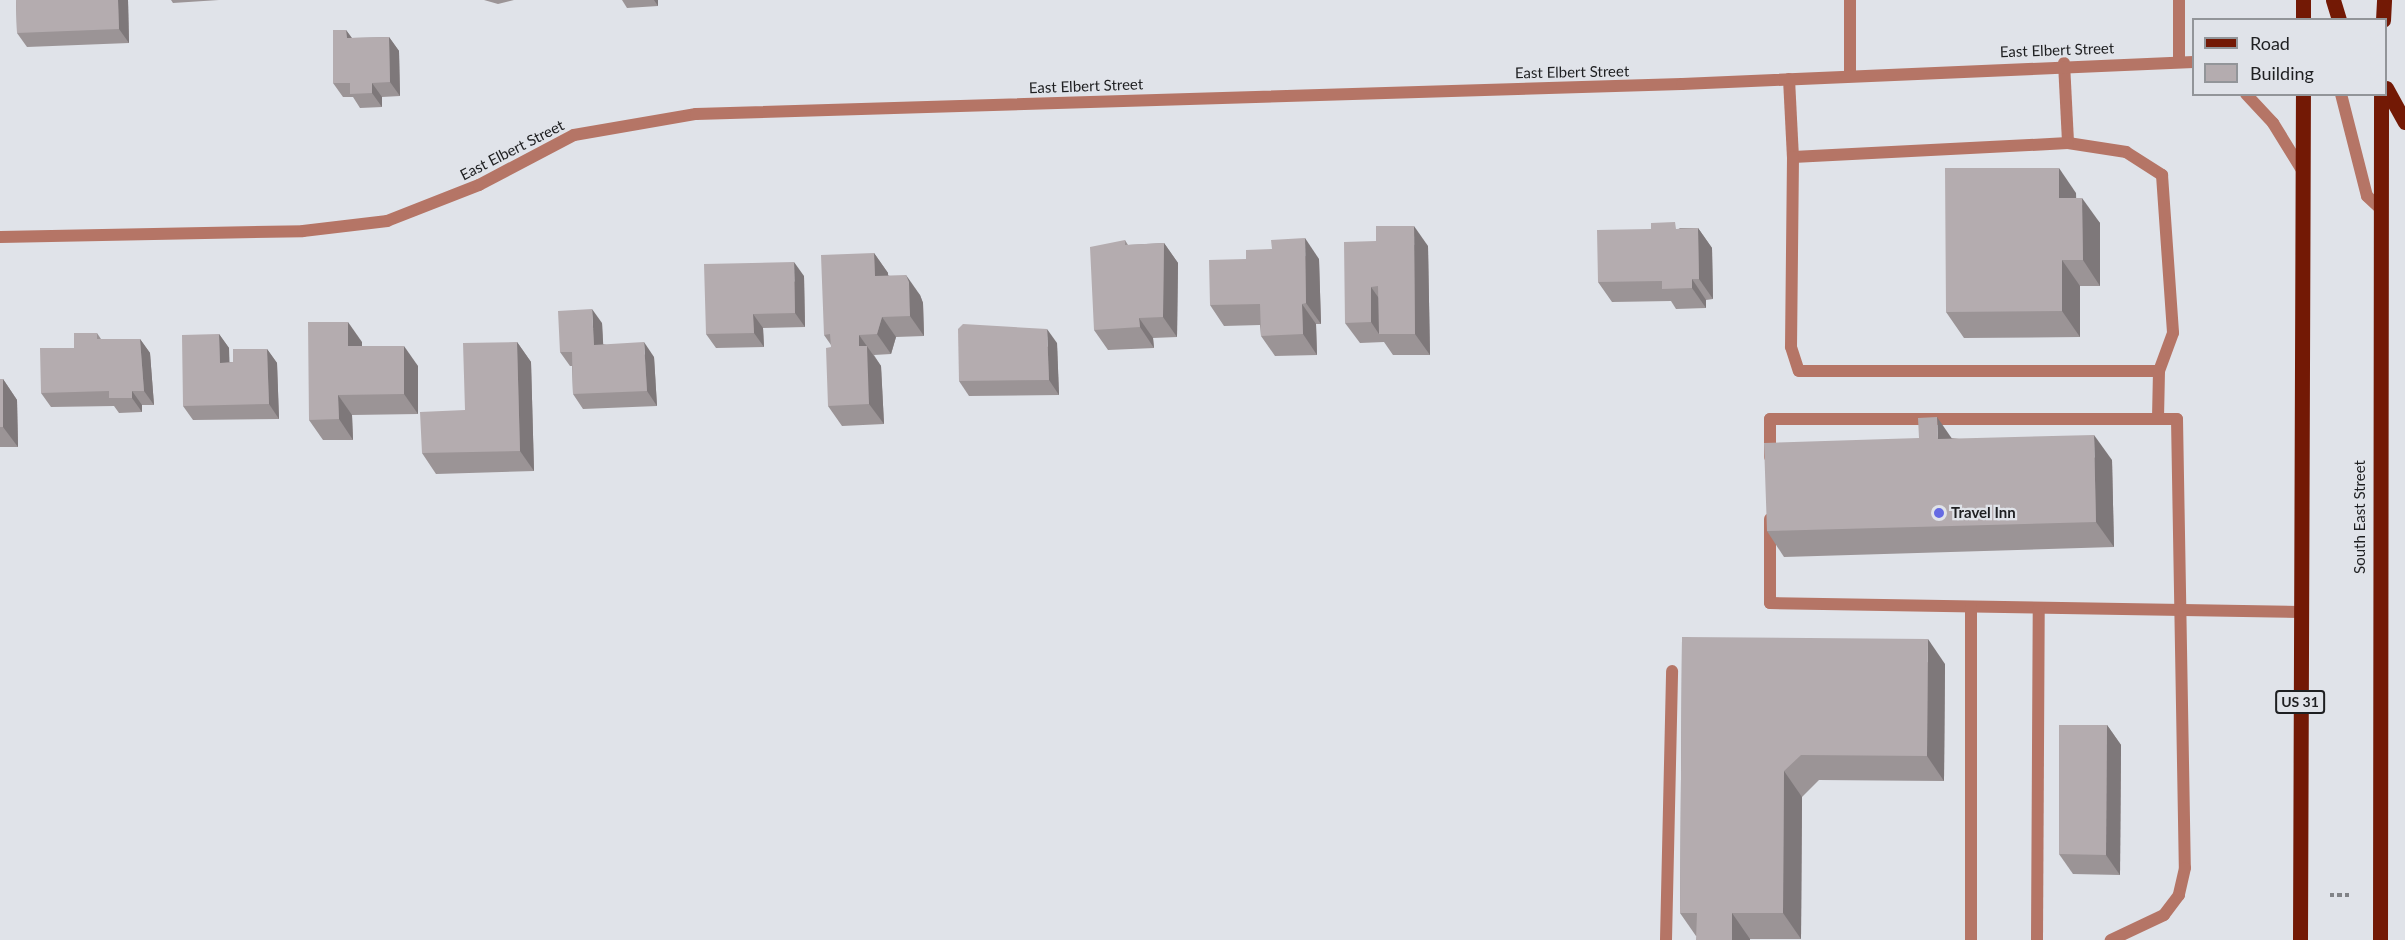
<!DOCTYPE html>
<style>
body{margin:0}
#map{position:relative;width:2405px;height:940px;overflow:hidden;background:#e0e3e9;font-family:Lato,sans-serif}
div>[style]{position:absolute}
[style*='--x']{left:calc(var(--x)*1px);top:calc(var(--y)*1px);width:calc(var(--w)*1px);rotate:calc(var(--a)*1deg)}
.path>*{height:4px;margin-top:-2px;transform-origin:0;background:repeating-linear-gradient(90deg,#818387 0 4.5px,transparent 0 7.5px)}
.lane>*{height:12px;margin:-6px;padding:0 6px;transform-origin:6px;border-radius:6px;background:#b57566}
.street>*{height:12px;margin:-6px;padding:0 6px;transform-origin:6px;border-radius:6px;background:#b57566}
.primary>*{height:15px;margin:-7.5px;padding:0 7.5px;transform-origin:7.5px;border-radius:7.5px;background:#731905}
.wall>*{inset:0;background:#9b9496}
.shaded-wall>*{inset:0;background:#7e787a}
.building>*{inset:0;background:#b4acaf}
.dots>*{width:16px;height:16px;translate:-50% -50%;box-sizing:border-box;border:3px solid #e0e3e9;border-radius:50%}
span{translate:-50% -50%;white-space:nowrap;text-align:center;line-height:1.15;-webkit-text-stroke:4.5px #e0e3e9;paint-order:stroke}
.shield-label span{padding:2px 4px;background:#e0e3e9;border:2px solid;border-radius:4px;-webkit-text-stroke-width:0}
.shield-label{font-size:14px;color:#1e1f21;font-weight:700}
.street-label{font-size:15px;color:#1e1f21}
.poi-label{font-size:15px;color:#1e1f21;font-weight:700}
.left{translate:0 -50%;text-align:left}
.legend{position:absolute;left:2192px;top:18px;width:195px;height:78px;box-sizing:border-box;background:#e0e3e9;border:2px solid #929599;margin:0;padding:8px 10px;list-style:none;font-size:18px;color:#1e1f21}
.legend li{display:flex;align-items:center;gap:12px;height:30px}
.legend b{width:30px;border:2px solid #929599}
</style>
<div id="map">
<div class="path">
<div style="--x:2330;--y:895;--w:20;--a:0"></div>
</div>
<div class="lane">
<div style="--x:1850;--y:0;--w:76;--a:90"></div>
<div style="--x:2064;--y:63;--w:80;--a:87.1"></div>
<div style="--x:2068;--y:143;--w:59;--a:8.8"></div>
<div style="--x:2126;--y:152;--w:43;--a:32.6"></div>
<div style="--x:2162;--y:175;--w:158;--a:86"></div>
<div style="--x:2173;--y:333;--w:40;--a:110.2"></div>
<div style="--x:2159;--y:371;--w:48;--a:91.2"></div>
<div style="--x:1789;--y:79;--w:78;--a:87.1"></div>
<div style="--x:1793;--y:157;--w:275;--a:-2.9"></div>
<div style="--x:1793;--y:157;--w:190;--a:90.6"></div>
<div style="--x:1791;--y:347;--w:25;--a:72"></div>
<div style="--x:1799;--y:371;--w:360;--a:0"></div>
<div style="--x:1770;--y:457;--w:38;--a:-90"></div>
<div style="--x:1770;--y:419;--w:407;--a:0"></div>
<div style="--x:2177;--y:419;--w:449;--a:89"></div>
<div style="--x:2185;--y:868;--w:28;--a:103"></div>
<div style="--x:2179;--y:895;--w:25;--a:127"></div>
<div style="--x:2164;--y:915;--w:59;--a:154.7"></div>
<div style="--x:1770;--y:519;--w:84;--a:90"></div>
<div style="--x:1770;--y:603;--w:530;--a:0.97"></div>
<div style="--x:1971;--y:607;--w:333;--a:90"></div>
<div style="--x:1666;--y:940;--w:269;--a:-88.7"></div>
<div style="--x:2037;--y:940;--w:332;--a:-89.7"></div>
</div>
<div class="street">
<div style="--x:2179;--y:62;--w:62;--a:-90"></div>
<div style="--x:2246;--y:94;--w:40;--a:47"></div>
<div style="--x:2273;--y:123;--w:55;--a:58.3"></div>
<div style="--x:2341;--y:94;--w:105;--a:75.7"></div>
<div style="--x:2367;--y:196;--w:18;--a:43"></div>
<div style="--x:0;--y:237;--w:303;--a:-1.1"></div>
<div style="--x:303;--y:231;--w:85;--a:-6.8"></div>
<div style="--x:387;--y:221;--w:99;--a:-21.4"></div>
<div style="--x:479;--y:185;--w:107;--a:-27.8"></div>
<div style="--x:574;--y:135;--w:124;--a:-9.8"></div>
<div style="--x:696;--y:114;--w:986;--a:-1.74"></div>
<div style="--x:1682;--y:84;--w:512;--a:-2.46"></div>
</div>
<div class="primary">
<div style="--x:2303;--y:0;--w:20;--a:90"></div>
<div style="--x:2333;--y:0;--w:21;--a:73"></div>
<div style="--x:2383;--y:20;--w:20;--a:-87"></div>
<div style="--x:2386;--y:88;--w:39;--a:61"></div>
<div style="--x:2300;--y:940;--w:846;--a:-89.8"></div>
<div style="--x:2380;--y:940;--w:846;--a:-89.93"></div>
</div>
<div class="wall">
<div style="clip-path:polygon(16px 0,128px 0,129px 43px,27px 47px,17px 33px)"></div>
<div style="clip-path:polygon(171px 0,219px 0,173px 3px)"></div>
<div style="clip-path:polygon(484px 0,514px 0,498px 4px)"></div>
<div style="clip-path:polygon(622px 0,658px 0,658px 6px,627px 8px)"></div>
<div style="clip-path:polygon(346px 30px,352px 38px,389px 37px,399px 51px,400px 96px,382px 97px,382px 107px,360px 108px,353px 97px,343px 97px,333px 83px)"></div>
<div style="clip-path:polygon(2076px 193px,2076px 198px,2100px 223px,2100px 286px,2080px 286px,2080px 337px,1964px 338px,1946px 312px)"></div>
<div style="clip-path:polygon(1680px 228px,1698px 228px,1712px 248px,1713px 299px,1706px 300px,1706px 308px,1676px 309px,1671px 301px,1612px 302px,1598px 282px)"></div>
<div style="clip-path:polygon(1125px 240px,1128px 245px,1164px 243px,1178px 263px,1177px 337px,1153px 338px,1154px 348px,1108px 350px,1094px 330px)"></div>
<div style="clip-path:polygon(1376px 241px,1428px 246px,1430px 355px,1393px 355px,1384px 342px,1360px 343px,1345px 323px)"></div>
<div style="clip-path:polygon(1272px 249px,1319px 259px,1321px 324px,1316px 324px,1317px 355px,1275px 356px,1261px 336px,1260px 325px,1224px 326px,1210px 305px,1246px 259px)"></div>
<div style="clip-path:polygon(874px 253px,888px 273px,888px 275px,920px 295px,923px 303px,924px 336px,896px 337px,891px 354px,874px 355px,881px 366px,884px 424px,842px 426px,828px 406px,831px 347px,831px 345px,824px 335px)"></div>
<div style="clip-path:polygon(804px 276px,805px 327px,763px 328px,764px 347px,716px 348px,706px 334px)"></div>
<div style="clip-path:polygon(602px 323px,603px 344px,654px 357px,657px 406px,583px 409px,573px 394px,572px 366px,570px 366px,560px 352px)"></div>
<div style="clip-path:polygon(97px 333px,101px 339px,140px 339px,150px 353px,154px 405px,142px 405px,142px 412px,119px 413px,114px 406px,51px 407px,41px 393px,74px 348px)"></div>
<div style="clip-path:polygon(219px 334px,229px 348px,229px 362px,233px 362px,267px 349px,277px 363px,279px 419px,193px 420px,183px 406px)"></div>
<div style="clip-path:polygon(362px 342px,362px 346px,418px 366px,418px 414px,352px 415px,353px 440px,323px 440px,309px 420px)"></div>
<div style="clip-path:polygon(517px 342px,531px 362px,534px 471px,436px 474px,422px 453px,465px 410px)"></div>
<div style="clip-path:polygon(1057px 343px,1059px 395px,969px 396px,959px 381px)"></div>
<div style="clip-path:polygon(0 379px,3px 379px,17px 400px,18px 447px,0 447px)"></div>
<div style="clip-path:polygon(1952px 438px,2112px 460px,2114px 547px,1784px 557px,1767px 531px)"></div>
<div style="clip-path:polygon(1682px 637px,1945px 664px,1944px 781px,1819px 780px,1802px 797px,1801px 939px,1750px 939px,1696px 936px,1680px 913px)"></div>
<div style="clip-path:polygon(2107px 725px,2121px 745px,2120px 875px,2073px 874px,2059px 854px)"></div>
</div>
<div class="shaded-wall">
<div style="clip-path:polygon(118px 0,128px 0,129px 43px,119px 29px)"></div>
<div style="clip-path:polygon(654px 0,658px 0,658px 6px)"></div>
<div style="clip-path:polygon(346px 30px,356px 44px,347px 38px)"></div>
<div style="clip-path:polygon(389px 37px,399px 51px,400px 96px,390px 82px)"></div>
<div style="clip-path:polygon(372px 83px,382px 97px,382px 107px,372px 93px)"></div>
<div style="clip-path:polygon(2059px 168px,2076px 193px,2077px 223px,2059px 198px)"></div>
<div style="clip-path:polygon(2082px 198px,2100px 223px,2100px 286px,2083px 260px)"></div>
<div style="clip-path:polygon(1414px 226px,1428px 246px,1430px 355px,1415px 334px)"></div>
<div style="clip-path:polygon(1698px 228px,1712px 248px,1713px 299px,1699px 279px)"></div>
<div style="clip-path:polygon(1305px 238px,1319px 259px,1321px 324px,1306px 303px)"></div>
<div style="clip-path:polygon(1164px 243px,1178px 263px,1177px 337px,1163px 317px)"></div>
<div style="clip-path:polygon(874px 253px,888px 273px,889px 296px,875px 276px)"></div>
<div style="clip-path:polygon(2062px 260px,2080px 286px,2080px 337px,2062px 311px)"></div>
<div style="clip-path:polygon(794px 262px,804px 276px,805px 327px,795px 313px)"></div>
<div style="clip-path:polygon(906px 275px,920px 295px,923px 303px,924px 336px,910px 316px)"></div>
<div style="clip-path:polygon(1692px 279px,1706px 300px,1706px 308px,1692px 288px)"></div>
<div style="clip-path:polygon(1371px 287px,1385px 307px,1379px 334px,1371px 322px)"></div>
<div style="clip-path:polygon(1302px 304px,1316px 324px,1317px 355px,1303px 334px)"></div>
<div style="clip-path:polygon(592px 309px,602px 323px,604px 359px,594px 345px)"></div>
<div style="clip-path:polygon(753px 314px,763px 328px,764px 347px,754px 333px)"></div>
<div style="clip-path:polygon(882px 317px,896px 337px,891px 354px,877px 334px)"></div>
<div style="clip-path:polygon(1139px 318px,1153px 338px,1154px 348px,1140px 327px)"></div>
<div style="clip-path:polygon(348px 322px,362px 342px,362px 366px,348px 346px)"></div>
<div style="clip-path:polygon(1047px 329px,1057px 343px,1059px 395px,1049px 380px)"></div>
<div style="clip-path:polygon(219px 334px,229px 348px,230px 377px,220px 363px)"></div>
<div style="clip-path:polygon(859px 335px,881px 366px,884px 424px,869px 404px,859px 346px)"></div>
<div style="clip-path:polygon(140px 339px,150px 353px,154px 405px,144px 391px)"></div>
<div style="clip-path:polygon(517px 342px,531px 362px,534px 471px,520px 451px)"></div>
<div style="clip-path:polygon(644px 342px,654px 357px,657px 406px,647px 391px)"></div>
<div style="clip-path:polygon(404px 346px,418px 366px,418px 414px,404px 394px)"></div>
<div style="clip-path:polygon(267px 349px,277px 363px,279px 419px,269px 404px)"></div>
<div style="clip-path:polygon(3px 379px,17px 400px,18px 447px,3px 427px)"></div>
<div style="clip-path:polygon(132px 391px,142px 405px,142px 412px,132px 398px)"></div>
<div style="clip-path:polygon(338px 395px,352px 415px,353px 440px,339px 419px)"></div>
<div style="clip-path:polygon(1937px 417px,1955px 443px,1938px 439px)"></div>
<div style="clip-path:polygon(2094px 435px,2112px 460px,2114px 547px,2096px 522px)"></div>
<div style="clip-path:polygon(1928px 639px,1945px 664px,1944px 781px,1927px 756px)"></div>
<div style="clip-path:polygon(2107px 725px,2121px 745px,2120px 875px,2106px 855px)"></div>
<div style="clip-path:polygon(1784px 771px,1802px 797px,1801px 939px,1783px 913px)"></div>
<div style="clip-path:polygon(1732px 913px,1750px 939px,1750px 940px,1732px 940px)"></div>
</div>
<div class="building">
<div style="clip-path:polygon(16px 0,118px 0,119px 29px,17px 33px)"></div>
<div style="clip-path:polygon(333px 30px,346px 30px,347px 38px,389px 37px,390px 82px,372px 83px,372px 93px,350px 94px,350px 83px,333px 83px)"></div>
<div style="clip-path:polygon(1945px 168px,2059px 168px,2059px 198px,2082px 198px,2083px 260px,2062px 260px,2062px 311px,1946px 312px)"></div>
<div style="clip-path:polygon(1675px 222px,1676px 229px,1698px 228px,1699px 279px,1692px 279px,1692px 288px,1662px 289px,1662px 281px,1598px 282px,1597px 230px,1651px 229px,1651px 223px)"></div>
<div style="clip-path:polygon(1376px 226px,1414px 226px,1415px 334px,1379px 334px,1378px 286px,1371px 287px,1371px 322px,1345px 323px,1344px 242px,1376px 241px)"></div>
<div style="clip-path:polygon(1305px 238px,1306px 303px,1302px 304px,1303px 334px,1261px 336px,1260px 304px,1210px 305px,1209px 260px,1246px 259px,1246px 250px,1272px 249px,1271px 240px)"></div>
<div style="clip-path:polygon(1125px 240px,1125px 245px,1164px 243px,1163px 317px,1139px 318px,1140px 327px,1094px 330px,1090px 247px)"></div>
<div style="clip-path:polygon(874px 253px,875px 276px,906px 275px,909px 282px,910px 316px,882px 317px,877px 334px,859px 335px,859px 346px,867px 346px,869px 404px,828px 406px,826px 348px,831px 347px,830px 334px,824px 335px,821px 255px)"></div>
<div style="clip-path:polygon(794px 262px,795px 313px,753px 314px,754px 333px,706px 334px,704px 264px)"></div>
<div style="clip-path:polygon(592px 309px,594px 345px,644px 342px,647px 391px,573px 394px,572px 352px,560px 352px,558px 311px)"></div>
<div style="clip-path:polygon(308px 322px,348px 322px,348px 346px,404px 346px,404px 394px,338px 395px,339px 419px,309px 420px)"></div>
<div style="clip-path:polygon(963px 324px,1047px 329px,1049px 380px,959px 381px,958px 329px)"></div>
<div style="clip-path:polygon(74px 333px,97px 333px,97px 339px,140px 339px,144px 391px,132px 391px,132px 398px,109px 398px,109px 391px,41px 393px,40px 348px,74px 348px)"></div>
<div style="clip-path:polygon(219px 334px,220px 363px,233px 362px,233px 349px,267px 349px,269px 404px,183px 406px,182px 335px)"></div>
<div style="clip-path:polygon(517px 342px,520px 451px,422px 453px,420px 412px,465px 410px,463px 343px)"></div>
<div style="clip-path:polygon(0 379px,3px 379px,3px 427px,0 427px)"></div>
<div style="clip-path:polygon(1937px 417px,1938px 439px,2094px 435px,2096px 522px,1767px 531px,1764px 443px,1919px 438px,1918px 418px)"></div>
<div style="clip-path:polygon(1682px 637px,1928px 639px,1927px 756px,1801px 755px,1784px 771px,1783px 913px,1732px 913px,1732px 940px,1696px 940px,1697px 913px,1680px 913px)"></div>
<div style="clip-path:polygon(2059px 725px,2107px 725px,2106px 855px,2059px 854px)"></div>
</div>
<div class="dots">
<div style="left:1939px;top:513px;background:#656ae3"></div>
</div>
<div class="shield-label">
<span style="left:2300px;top:702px">US 31</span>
</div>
<div class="street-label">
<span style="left:2057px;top:50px;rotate:-2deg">East Elbert Street</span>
<span style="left:1572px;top:72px;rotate:-1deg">East Elbert Street</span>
<span style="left:1086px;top:86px;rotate:-2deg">East Elbert Street</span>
<span style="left:512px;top:150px;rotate:-27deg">East Elbert Street</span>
<span style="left:2360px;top:517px;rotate:-90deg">South East Street</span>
</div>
<div class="poi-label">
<span class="left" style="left:1951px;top:513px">Travel Inn</span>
</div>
<ul class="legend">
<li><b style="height:8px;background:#731905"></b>Road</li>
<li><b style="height:16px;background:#b4acaf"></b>Building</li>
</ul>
</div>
